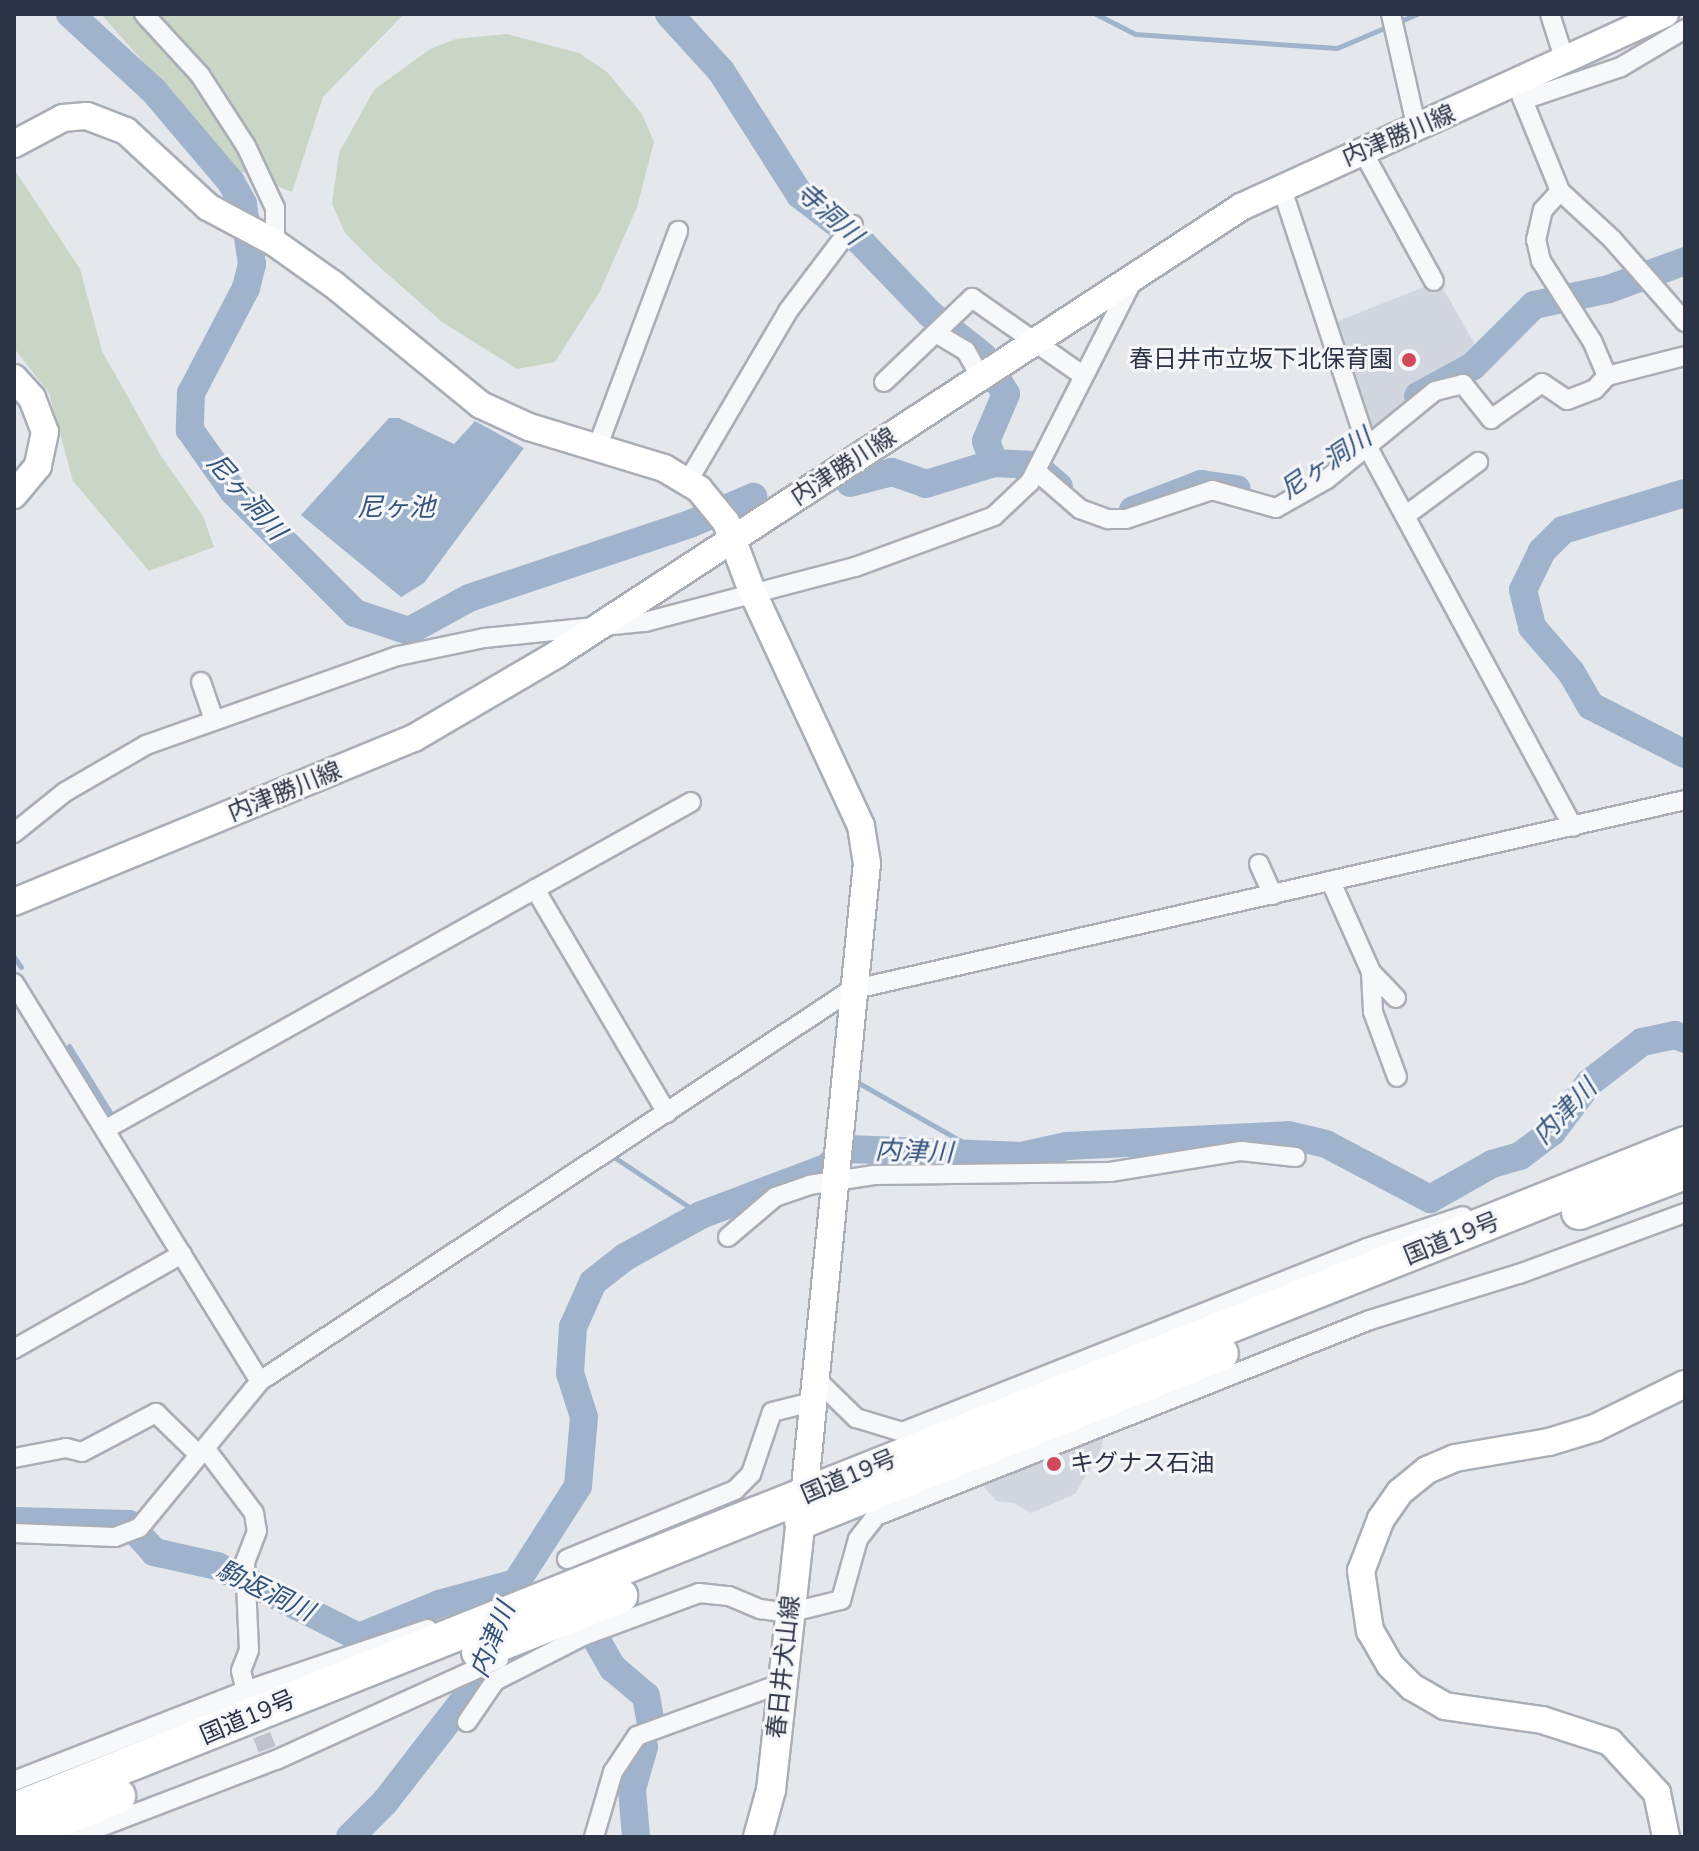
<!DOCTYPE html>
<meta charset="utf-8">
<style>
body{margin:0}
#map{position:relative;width:1699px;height:1851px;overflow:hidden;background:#e4e7ec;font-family:"Nunito Sans","Noto Sans JP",sans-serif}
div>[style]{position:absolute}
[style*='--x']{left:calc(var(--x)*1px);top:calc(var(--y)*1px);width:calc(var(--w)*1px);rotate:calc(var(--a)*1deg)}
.built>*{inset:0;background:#d2d6de}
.green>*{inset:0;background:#c9d6c5}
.water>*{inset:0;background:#9fb4cc}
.stream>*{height:5px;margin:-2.5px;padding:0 2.5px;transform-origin:2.5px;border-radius:2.5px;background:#9fb4cc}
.river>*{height:28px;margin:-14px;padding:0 14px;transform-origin:14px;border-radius:14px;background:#9fb4cc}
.street-tunnel>*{height:18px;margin-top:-9px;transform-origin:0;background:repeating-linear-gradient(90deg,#bfc3cb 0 18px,transparent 0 27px)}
.roads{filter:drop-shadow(2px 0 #a9aeb7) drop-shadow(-2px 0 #a9aeb7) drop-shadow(0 2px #a9aeb7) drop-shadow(0 -2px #a9aeb7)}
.street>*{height:18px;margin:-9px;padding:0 9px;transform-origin:9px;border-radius:9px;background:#f7f8fa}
.secondary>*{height:26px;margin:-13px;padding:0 13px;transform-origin:13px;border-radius:13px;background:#fff}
.primary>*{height:28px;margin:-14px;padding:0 14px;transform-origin:14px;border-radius:14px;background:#fff}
.highway>*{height:34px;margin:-17px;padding:0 17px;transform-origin:17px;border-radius:17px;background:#fff}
.dots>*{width:22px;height:22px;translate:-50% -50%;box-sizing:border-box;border:4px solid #f4f6f9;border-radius:50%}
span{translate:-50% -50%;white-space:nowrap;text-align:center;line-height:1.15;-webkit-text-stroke:6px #f4f6f9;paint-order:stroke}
.street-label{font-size:24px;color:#2b3445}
.poi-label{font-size:24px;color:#2b3445}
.right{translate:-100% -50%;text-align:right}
.left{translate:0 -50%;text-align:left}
.water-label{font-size:26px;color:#34527a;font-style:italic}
.frame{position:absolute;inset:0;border:16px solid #2b3445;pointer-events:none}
</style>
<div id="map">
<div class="built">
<div style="clip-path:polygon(1439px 281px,1480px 354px,1410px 397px,1369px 434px,1333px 323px)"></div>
<div style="clip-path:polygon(1103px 1427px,1102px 1448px,1075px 1494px,1031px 1513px,1014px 1503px,996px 1501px,978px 1480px)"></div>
</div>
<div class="green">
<div style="clip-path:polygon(101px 14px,404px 14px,323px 97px,292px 192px,240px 171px)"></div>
<div style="clip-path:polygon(507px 34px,579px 53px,607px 72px,642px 114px,654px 142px,637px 207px,600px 291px,555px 362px,517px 369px,442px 322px,375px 263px,345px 233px,332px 204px,339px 153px,374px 90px,430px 49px,456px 39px)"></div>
<div style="clip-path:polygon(14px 169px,80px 269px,102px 351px,161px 456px,203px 516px,214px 547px,149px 571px,73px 481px,49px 393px,14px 348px)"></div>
</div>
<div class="water">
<div style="clip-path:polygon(389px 418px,399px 418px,454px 444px,475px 421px,524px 448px,424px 583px,401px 597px,301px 515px)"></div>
</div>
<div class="stream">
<div style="--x:1096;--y:14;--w:44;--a:27.1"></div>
<div style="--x:1135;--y:34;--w:202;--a:4"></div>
<div style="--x:1337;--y:48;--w:87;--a:-23"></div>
<div style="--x:14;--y:957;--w:12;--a:55"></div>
<div style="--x:69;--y:1046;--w:78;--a:58.2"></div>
<div style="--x:857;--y:1082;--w:150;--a:29.6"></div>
<div style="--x:614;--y:1157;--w:105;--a:33.7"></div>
</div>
<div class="river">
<div style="--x:70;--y:14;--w:113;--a:42.5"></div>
<div style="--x:153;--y:90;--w:121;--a:49.7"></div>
<div style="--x:231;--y:182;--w:25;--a:61"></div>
<div style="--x:243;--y:204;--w:61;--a:81.5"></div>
<div style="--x:252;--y:264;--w:25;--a:104"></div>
<div style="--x:246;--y:288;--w:119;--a:117.6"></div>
<div style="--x:191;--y:393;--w:37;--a:92"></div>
<div style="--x:190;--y:430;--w:75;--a:54.8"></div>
<div style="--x:233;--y:491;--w:173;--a:45"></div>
<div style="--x:355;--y:613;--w:57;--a:18.4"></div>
<div style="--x:409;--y:631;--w:68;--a:-28.8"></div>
<div style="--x:469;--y:598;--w:233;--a:-18.5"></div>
<div style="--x:690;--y:524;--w:69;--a:-23.2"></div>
<div style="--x:669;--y:14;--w:77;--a:47.6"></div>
<div style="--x:721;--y:71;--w:147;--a:57.5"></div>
<div style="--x:800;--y:195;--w:77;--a:37.6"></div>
<div style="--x:861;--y:242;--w:100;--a:46.2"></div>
<div style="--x:930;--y:314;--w:68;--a:38.4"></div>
<div style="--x:1418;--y:396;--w:63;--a:-28.6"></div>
<div style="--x:1473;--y:366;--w:86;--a:-45"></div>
<div style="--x:1534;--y:305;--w:77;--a:-12"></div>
<div style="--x:1609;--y:289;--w:81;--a:-20.2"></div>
<div style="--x:994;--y:463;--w:23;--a:-110"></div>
<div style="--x:986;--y:441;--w:51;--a:-66.9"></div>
<div style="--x:1006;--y:394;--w:12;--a:-121"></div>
<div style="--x:850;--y:483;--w:43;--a:-14.7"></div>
<div style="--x:892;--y:472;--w:36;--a:19"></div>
<div style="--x:926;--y:484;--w:71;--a:-17.2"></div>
<div style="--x:994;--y:463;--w:40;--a:2.9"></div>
<div style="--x:1034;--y:465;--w:33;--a:41"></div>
<div style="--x:1685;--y:493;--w:127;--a:163.1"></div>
<div style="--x:1563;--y:530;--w:30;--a:135"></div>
<div style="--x:1542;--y:551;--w:43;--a:116"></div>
<div style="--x:1523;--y:590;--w:38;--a:76"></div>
<div style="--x:1532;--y:627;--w:60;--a:49.1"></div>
<div style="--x:1571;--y:672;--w:39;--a:60"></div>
<div style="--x:1591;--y:706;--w:106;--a:27.1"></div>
<div style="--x:1133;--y:510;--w:73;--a:-20.9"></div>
<div style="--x:1201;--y:484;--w:36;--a:8"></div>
<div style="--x:14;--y:1521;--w:115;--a:1.5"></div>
<div style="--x:129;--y:1524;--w:38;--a:48"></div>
<div style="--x:154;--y:1552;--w:65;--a:12.5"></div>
<div style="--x:217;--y:1566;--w:159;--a:26.6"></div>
<div style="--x:359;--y:1637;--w:87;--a:-22.4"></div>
<div style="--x:439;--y:1604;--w:80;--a:-15.3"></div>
<div style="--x:596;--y:1639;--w:34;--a:60"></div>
<div style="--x:613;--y:1668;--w:43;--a:40.3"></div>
<div style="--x:646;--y:1696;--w:28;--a:80"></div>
<div style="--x:350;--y:1837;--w:49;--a:-45"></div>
<div style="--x:385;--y:1802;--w:147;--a:-52.2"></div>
<div style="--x:475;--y:1686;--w:111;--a:-68.3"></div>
<div style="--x:516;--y:1583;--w:115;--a:-57.4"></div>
<div style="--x:578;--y:1486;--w:69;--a:-85"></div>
<div style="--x:584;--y:1417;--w:46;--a:-107.7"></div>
<div style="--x:570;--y:1373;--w:46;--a:-86.3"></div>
<div style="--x:573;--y:1327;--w:49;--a:-66"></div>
<div style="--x:593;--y:1282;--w:41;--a:-38"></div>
<div style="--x:625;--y:1257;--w:87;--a:-28.9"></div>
<div style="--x:701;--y:1215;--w:134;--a:-20.6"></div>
<div style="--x:826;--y:1168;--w:29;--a:-41"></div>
<div style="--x:848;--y:1149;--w:173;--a:2.3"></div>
<div style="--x:1021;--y:1156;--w:47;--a:-12.3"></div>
<div style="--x:1067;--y:1146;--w:221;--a:-2.8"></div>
<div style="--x:1288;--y:1135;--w:39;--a:13"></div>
<div style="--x:1326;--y:1144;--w:118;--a:27.9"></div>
<div style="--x:1430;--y:1199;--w:71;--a:-29.4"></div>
<div style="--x:1492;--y:1164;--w:29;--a:-16"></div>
<div style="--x:1520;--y:1156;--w:40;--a:-37"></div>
<div style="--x:1552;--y:1132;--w:61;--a:-52.9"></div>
<div style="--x:1589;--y:1083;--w:67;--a:-37.7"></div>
<div style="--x:1642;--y:1042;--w:34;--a:-12"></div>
<div style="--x:1675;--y:1035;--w:11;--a:22"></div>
<div style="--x:636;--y:1837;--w:48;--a:-94.8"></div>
<div style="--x:632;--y:1789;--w:44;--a:-74.1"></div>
</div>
<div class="street-tunnel">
<div style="--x:252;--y:1710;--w:42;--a:69"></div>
</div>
<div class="roads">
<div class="street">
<div style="--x:144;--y:14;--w:83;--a:47.4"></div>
<div style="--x:200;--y:75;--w:85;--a:57.1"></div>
<div style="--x:246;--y:146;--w:68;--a:64.9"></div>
<div style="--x:275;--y:208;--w:35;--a:90"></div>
<div style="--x:1391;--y:14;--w:118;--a:77.3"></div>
<div style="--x:1550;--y:14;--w:49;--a:72.3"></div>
<div style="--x:1516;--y:83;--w:117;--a:67.8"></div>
<div style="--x:1560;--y:191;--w:71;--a:42.7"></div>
<div style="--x:1612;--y:239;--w:111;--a:48.7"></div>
<div style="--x:1523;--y:100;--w:103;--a:-18.6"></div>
<div style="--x:1621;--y:67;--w:74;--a:-30.7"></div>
<div style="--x:1363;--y:152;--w:147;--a:61.2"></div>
<div style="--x:1281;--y:186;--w:274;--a:71.7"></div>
<div style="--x:1367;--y:446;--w:433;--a:61.6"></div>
<div style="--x:936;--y:333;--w:35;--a:31"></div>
<div style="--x:966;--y:351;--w:31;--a:61"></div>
<div style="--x:1607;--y:376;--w:81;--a:-14.4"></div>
<div style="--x:884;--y:382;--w:122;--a:-43.7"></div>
<div style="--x:972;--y:298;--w:136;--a:34.9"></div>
<div style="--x:597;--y:448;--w:232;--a:-69.5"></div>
<div style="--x:1036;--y:471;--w:58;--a:40.8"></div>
<div style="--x:1080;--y:509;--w:30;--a:20"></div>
<div style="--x:1108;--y:519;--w:18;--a:0"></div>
<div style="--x:1126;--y:519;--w:91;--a:-18.6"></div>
<div style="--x:1212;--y:490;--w:66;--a:15.7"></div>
<div style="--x:1276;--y:508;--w:59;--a:-29.6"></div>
<div style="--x:1327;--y:479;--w:139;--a:-39.2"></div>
<div style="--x:1435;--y:391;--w:29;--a:-14"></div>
<div style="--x:1463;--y:384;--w:45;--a:51.3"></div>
<div style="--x:1491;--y:419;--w:62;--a:-35.2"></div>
<div style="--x:1542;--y:383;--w:30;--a:34"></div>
<div style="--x:1567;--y:400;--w:30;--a:-21"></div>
<div style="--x:1595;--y:389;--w:18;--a:-47"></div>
<div style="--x:1607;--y:376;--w:38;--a:-113"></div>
<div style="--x:1592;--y:341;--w:95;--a:-122.5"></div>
<div style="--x:1541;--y:261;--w:22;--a:-103"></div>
<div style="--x:1536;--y:240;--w:31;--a:-77"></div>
<div style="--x:1543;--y:210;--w:25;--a:-48"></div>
<div style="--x:688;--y:481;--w:197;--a:-59.5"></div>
<div style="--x:788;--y:311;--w:108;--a:-52.9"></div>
<div style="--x:1405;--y:516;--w:91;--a:-36.5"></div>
<div style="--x:201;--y:682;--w:39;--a:71"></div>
<div style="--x:14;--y:833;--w:65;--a:-38.8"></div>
<div style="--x:65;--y:792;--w:94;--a:-30.1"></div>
<div style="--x:146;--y:745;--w:267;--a:-19.5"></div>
<div style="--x:398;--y:656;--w:88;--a:-11.8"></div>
<div style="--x:484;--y:638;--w:162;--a:-5.7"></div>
<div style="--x:645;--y:622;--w:217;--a:-14.7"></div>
<div style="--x:855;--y:567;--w:148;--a:-20.1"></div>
<div style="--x:994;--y:516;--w:50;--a:-43.4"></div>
<div style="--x:1030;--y:482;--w:227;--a:-63"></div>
<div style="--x:1259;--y:864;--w:34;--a:66"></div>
<div style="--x:1331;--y:882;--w:98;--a:66"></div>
<div style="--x:1371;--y:972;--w:36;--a:46"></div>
<div style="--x:535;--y:889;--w:260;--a:59.5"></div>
<div style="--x:1371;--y:972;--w:40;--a:87.1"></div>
<div style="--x:1373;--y:1012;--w:69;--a:69.7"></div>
<div style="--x:14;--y:983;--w:468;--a:58.3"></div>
<div style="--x:106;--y:1129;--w:670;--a:-29.2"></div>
<div style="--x:728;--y:1237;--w:62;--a:-40.4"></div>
<div style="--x:775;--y:1197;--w:36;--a:-19"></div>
<div style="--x:809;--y:1185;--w:66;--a:-8.7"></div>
<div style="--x:874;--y:1175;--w:236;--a:-0.7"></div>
<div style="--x:1110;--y:1172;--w:133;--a:-9.1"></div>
<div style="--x:1241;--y:1151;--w:55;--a:6.2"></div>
<div style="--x:14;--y:1349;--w:193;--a:-29.5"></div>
<div style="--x:814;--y:1377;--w:59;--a:44.3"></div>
<div style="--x:856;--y:1418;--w:48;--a:16.9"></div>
<div style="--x:902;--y:1432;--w:500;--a:-21.59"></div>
<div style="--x:1367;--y:1248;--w:101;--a:-18.4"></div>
<div style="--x:205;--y:1448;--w:81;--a:53"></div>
<div style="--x:254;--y:1513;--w:18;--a:81"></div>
<div style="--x:257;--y:1531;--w:33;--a:111"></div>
<div style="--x:245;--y:1562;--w:88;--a:87.4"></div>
<div style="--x:249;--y:1650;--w:22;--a:111"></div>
<div style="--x:241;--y:1671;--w:29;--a:76"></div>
<div style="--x:14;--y:1458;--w:53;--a:-10.9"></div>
<div style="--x:66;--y:1448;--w:16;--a:14"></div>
<div style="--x:82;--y:1452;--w:84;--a:-27.8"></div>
<div style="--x:156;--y:1413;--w:60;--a:44.3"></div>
<div style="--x:14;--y:1533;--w:101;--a:2.3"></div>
<div style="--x:115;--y:1537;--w:26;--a:-21"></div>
<div style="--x:139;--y:1528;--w:190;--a:-50.5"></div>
<div style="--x:260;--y:1381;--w:709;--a:-33.49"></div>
<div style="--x:851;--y:990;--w:855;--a:-12.83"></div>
<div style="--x:567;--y:1559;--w:182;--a:-22.3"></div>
<div style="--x:735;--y:1490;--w:23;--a:-45"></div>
<div style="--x:751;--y:1474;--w:65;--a:-71.3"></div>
<div style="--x:772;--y:1412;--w:41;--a:-14"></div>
<div style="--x:467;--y:1722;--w:50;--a:-55.7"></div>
<div style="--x:495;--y:1681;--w:99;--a:-27.1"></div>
<div style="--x:583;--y:1636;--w:124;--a:-20.3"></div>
<div style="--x:699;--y:1593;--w:30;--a:6"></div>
<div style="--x:729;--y:1596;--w:34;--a:23"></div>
<div style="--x:760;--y:1609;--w:28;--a:8"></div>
<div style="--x:788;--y:1613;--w:55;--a:-13.8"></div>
<div style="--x:841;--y:1600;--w:63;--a:-74.4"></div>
<div style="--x:858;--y:1539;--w:29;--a:-52"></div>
<div style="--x:876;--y:1516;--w:531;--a:-21.64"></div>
<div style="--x:1370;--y:1320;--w:156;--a:-17.2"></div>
<div style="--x:1519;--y:1274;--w:177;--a:-20.2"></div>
<div style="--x:14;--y:1781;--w:248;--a:-21.3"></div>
<div style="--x:245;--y:1691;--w:193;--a:-18.7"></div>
<div style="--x:74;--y:1837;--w:216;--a:-20.9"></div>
<div style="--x:276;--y:1760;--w:245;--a:-24.4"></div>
<div style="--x:594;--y:1837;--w:68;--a:-73.7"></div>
<div style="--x:613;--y:1772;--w:43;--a:-56.3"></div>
<div style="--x:637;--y:1736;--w:155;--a:-20"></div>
</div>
<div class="secondary">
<div style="--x:14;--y:144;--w:55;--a:-28"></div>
<div style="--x:63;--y:118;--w:24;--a:-5"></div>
<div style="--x:87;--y:116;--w:42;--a:21"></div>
<div style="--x:126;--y:131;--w:112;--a:42.8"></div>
<div style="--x:208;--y:207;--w:76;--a:28.2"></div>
<div style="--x:275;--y:243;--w:71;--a:35.3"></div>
<div style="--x:333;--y:284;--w:191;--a:39.3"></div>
<div style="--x:481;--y:405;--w:53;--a:24.6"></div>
<div style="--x:529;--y:427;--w:141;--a:16.9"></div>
<div style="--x:664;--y:468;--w:41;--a:31"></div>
<div style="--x:699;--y:489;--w:43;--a:50.7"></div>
<div style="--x:726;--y:522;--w:74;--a:69.4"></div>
<div style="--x:752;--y:591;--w:259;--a:65.1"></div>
<div style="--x:861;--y:826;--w:37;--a:81"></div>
<div style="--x:867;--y:863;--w:636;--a:95.68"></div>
<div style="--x:14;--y:378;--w:27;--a:48"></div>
<div style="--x:32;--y:398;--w:36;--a:69"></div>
<div style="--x:45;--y:432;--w:35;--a:102"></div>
<div style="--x:38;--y:466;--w:38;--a:130"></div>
<div style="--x:14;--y:902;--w:432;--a:-22.3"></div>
<div style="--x:414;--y:738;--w:166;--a:-30.4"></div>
<div style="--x:557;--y:654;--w:817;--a:-33.16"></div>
<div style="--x:1241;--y:207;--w:466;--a:-24.5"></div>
<div style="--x:1666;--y:1837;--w:45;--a:-101.6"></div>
<div style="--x:1657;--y:1793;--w:69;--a:-132.7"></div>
<div style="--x:1610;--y:1742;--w:71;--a:-162.1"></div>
<div style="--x:1542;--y:1720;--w:98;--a:-171.8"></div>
<div style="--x:1445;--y:1706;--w:38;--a:-150"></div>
<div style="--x:1412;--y:1687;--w:31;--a:-135"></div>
<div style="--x:1390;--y:1665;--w:39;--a:-120"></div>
<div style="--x:1370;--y:1631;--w:61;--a:-98.5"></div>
<div style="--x:1361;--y:1571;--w:56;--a:-69"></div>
<div style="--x:1381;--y:1519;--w:33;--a:-55"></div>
<div style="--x:1400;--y:1492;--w:35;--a:-39"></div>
<div style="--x:1427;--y:1470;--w:30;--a:-23"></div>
<div style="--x:1455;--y:1458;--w:95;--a:-9.7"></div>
<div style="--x:1549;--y:1442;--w:48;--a:-16.9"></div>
<div style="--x:1595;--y:1428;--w:100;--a:-26.1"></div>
</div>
<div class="primary">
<div style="--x:758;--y:1837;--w:49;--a:-74.5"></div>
<div style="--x:771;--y:1790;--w:291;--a:-83.7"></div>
</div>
<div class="highway">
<div style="--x:1579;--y:1212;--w:113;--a:-20.7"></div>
<div style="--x:802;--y:1521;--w:451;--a:-21.8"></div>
<div style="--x:479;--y:1652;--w:152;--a:-21.7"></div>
<div style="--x:14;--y:1810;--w:1799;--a:-21.73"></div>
<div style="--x:15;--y:1837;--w:111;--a:-21.7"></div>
</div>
</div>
<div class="dots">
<div style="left:1409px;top:360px;background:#d1495b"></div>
<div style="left:1054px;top:1464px;background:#d1495b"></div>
</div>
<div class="street-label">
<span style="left:1399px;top:136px;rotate:-23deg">内津勝川線</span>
<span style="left:844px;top:467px;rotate:-33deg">内津勝川線</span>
<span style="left:285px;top:792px;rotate:-22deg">内津勝川線</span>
<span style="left:1452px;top:1239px;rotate:-22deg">国道19号</span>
<span style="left:849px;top:1477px;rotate:-23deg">国道19号</span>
<span style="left:784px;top:1667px;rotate:-84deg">春日井犬山線</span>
<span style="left:248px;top:1718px;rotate:-23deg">国道19号</span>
</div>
<div class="poi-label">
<span class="right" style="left:1393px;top:360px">春日井市立坂下北保育園</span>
<span class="left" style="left:1070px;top:1464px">キグナス石油</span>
</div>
<div class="water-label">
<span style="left:829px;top:214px;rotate:42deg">寺洞川</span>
<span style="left:1326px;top:464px;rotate:-34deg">尼ヶ洞川</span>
<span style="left:246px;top:497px;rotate:49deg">尼ヶ洞川</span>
<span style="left:396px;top:508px">尼ヶ池</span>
<span style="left:1565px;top:1112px;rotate:-46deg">内津川</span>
<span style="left:914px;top:1152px;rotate:2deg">内津川</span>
<span style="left:265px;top:1591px;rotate:26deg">駒返洞川</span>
<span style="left:493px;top:1640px;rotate:-68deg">内津川</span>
</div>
<div class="frame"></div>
</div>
